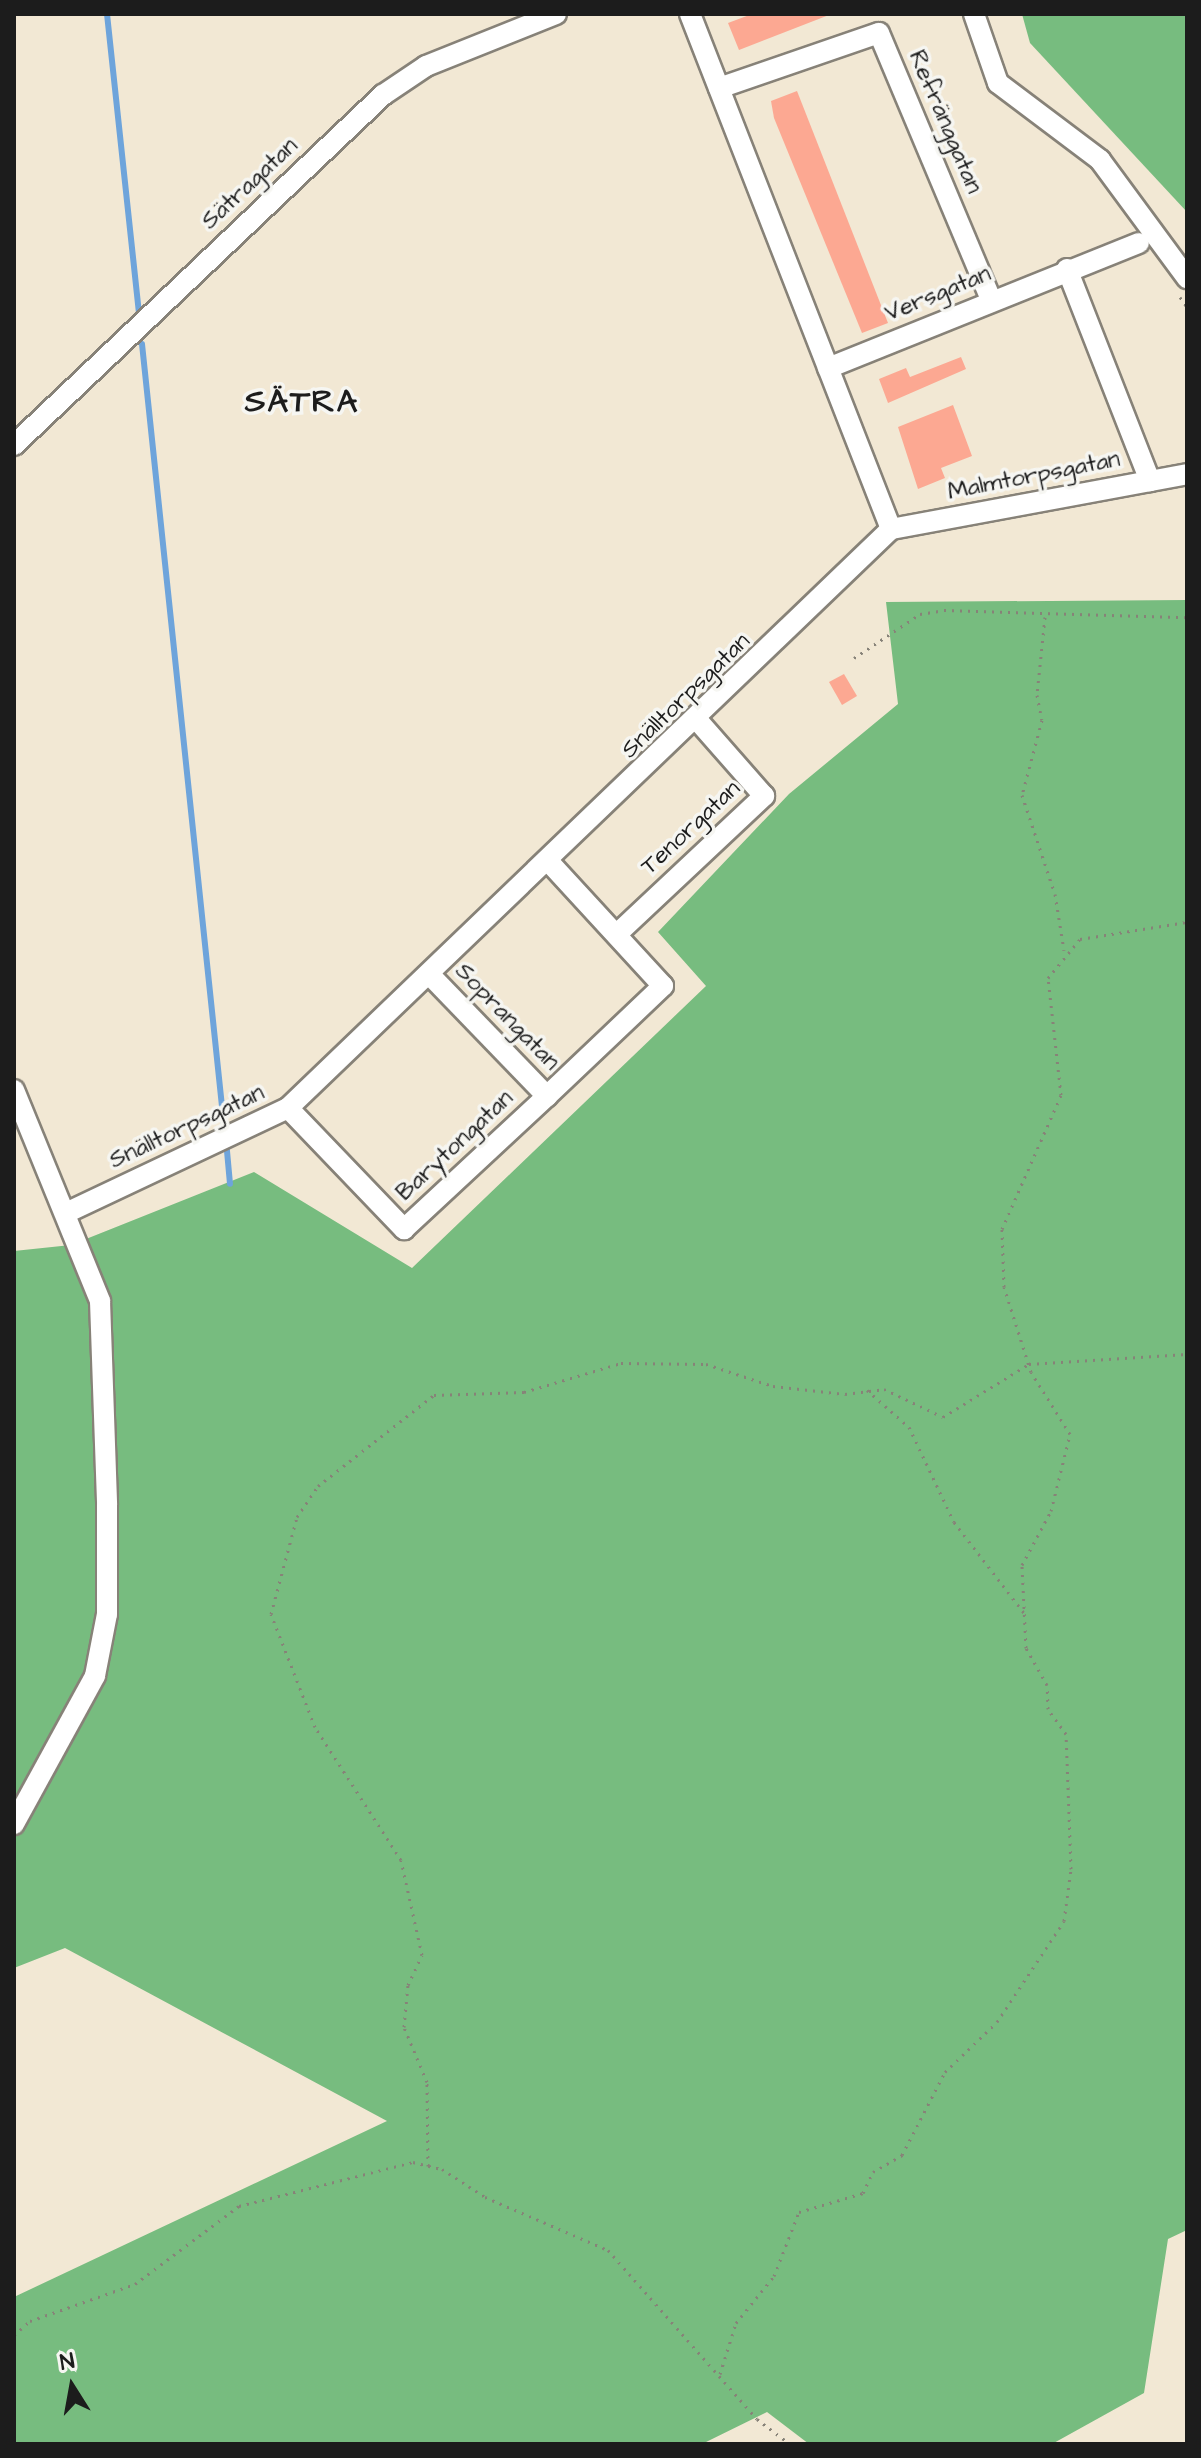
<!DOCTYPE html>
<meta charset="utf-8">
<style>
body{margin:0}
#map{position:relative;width:1201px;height:2458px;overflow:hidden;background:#f2e8d4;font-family:"Architects Daughter",sans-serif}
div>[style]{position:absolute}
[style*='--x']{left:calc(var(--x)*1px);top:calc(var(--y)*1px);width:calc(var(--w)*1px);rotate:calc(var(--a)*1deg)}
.forest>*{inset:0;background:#77bc7f}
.stream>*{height:6px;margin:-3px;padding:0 3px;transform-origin:3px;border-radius:3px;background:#6ea4db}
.building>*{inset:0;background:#fca892}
.path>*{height:3px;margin-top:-1.5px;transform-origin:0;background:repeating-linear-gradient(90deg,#878278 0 2px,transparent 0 8px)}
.roads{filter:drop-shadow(2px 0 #878278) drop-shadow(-2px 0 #878278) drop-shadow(0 2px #878278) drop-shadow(0 -2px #878278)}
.minor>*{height:20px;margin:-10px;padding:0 10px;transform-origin:10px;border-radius:10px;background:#fff}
span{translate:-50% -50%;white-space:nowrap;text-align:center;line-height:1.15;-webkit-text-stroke:7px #f6f6f2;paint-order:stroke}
.street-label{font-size:24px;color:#1c1c1c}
.district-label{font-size:32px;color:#1c1c1c;font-weight:700;letter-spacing:2px}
.frame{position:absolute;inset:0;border:16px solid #1c1c1c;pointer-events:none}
.north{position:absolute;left:32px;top:2346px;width:80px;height:80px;-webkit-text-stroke:6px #f6f6f2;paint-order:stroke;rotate:349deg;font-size:22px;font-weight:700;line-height:32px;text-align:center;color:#1c1c1c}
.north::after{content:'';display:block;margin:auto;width:28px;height:36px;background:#1c1c1c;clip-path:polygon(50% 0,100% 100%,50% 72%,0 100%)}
</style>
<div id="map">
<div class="forest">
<div style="clip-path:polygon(1022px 14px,1187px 14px,1187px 212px,1030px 43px)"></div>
<div style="clip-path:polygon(1187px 600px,1187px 2230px,1168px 2239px,1144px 2393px,1052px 2444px,809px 2444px,767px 2412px,702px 2444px,14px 2444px,14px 2297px,387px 2121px,65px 1948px,14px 1968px,14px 1251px,71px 1245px,254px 1172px,412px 1268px,706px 986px,658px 932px,789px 794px,898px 704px,886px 602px)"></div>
</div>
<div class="stream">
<div style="--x:107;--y:14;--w:303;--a:83.9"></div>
<div style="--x:142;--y:344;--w:785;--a:84.01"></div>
<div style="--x:226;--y:1140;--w:44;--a:84.8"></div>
</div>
<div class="building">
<div style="clip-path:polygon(752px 14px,828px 14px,829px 15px,739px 50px,728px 23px)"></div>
<div style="clip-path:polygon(797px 91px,888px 323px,862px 333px,774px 118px,771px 101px)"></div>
<div style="clip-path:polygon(961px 357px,966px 369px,888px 403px,879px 379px,906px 368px,910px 377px)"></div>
<div style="clip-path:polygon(953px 405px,972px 456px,941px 468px,945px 478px,918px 489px,898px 427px)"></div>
<div style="clip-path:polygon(844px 674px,857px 696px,842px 705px,829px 682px)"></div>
</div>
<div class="path">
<div style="--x:1180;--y:297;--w:12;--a:55"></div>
<div style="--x:1045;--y:617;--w:78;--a:95.9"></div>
<div style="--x:1037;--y:695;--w:25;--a:79"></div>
<div style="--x:1042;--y:720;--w:78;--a:104.9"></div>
<div style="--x:1022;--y:795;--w:104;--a:71.6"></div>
<div style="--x:1055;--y:894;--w:57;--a:80.9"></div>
<div style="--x:854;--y:658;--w:79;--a:-33.7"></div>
<div style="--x:920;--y:614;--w:24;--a:-9"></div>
<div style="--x:944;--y:610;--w:243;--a:1.7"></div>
<div style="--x:867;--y:1390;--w:56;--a:41.4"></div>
<div style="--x:909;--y:1427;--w:105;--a:64.7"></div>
<div style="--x:954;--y:1522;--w:115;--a:52.4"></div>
<div style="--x:428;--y:2166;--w:84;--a:-90.7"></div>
<div style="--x:427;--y:2082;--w:60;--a:-112.7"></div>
<div style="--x:404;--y:2027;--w:42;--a:-84.6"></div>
<div style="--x:408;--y:1985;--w:33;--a:-65"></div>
<div style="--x:422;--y:1955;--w:97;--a:-102.5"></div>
<div style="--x:401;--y:1860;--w:158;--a:-122.9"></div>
<div style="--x:315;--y:1727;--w:121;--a:-111.3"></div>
<div style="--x:271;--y:1614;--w:100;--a:-75"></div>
<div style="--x:297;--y:1517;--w:37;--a:-56"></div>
<div style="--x:318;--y:1486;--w:147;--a:-38.1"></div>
<div style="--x:434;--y:1395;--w:90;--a:-1.9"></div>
<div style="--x:524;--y:1392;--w:101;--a:-16.6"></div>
<div style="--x:621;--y:1363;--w:85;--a:0.7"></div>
<div style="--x:706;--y:1364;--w:71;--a:18.2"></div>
<div style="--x:773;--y:1386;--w:72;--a:6.3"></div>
<div style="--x:845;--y:1394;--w:39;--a:-7"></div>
<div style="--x:884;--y:1389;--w:65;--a:25.4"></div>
<div style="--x:943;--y:1417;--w:101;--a:-31.6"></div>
<div style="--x:1029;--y:1364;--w:158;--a:-3.6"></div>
<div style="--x:14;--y:2335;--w:21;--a:-41"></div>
<div style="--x:30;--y:2321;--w:111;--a:-19.4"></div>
<div style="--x:135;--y:2284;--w:130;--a:-36.9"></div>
<div style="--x:239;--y:2206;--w:179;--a:-14.2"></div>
<div style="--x:413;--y:2162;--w:30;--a:14"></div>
<div style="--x:442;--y:2169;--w:51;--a:33.1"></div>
<div style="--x:485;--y:2197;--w:134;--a:23.3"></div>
<div style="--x:608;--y:2250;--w:225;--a:48.6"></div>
<div style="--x:757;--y:2419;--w:41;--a:37.1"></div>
<div style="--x:720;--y:2374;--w:53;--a:-72.6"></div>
<div style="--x:736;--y:2323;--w:60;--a:-51"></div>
<div style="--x:774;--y:2276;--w:69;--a:-68.7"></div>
<div style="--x:799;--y:2212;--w:67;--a:-16.5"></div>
<div style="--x:863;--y:2193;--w:23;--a:-65"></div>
<div style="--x:873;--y:2172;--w:34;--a:-30"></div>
<div style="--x:902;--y:2155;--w:93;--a:-62.6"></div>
<div style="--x:945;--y:2072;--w:72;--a:-43.9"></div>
<div style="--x:997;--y:2022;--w:121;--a:-56.4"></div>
<div style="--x:1064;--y:1921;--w:52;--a:-82.3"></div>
<div style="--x:1071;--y:1869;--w:135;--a:-92.1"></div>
<div style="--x:1066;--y:1734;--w:31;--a:-126"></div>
<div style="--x:1048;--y:1709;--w:24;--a:-92"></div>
<div style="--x:1047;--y:1685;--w:43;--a:-119.6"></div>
<div style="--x:1026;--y:1648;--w:83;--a:-92.8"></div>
<div style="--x:1022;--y:1565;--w:61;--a:-61.8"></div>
<div style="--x:1051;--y:1511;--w:79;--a:-76.1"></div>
<div style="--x:1070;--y:1434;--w:73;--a:-122.2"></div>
<div style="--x:1031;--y:1372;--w:89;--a:-107.6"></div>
<div style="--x:1004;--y:1287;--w:58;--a:-92"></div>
<div style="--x:1002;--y:1229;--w:146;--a:-66.2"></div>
<div style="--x:1061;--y:1095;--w:118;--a:-96.3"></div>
<div style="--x:1048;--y:978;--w:50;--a:-50.6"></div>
<div style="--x:1080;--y:939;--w:108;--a:-9"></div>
</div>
<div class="roads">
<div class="minor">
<div style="--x:690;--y:14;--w:553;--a:68.68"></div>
<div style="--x:974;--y:14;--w:73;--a:70.8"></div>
<div style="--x:998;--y:83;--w:128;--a:37"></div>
<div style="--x:1100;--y:160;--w:147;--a:53.6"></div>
<div style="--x:719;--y:88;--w:169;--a:-19"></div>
<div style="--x:879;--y:33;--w:290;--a:67.2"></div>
<div style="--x:1067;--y:269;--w:228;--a:68.6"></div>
<div style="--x:828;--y:368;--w:335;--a:-21.9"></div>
<div style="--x:14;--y:445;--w:509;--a:-43.49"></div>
<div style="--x:383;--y:95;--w:52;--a:-34"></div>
<div style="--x:426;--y:66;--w:140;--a:-21.8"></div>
<div style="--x:891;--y:529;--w:301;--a:-10.5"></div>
<div style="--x:617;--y:934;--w:202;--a:-43.2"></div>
<div style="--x:764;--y:796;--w:100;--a:-131.3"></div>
<div style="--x:429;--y:974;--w:170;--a:46"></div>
<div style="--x:14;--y:1090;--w:228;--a:67.8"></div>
<div style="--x:100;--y:1301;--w:204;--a:88"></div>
<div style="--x:107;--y:1505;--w:109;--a:90"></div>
<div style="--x:107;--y:1614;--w:63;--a:101"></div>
<div style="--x:95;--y:1676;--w:169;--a:118.7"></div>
<div style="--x:288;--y:1108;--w:168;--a:46.2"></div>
<div style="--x:404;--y:1229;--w:195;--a:-42.9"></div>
<div style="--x:547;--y:1096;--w:160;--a:-43.5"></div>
<div style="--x:663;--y:986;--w:168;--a:-132.6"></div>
<div style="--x:68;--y:1212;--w:243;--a:-25.3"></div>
<div style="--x:288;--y:1108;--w:836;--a:-43.84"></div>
</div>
</div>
<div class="street-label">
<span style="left:945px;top:122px;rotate:67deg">Refränggatan</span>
<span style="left:250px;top:184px;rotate:-43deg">Sätragatan</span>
<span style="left:938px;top:294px;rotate:-22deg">Versgatan</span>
<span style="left:1034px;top:476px;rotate:-11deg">Malmtorpsgatan</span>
<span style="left:686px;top:696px;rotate:-44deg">Snälltorpsgatan</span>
<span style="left:691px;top:828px;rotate:-43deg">Tenorgatan</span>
<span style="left:507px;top:1017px;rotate:46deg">Soprangatan</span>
<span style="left:187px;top:1127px;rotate:-25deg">Snälltorpsgatan</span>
<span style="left:455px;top:1146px;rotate:-43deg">Barytongatan</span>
</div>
<div class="district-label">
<span style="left:302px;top:402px">SÄTRA</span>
</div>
<div class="frame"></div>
<div class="north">N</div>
</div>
